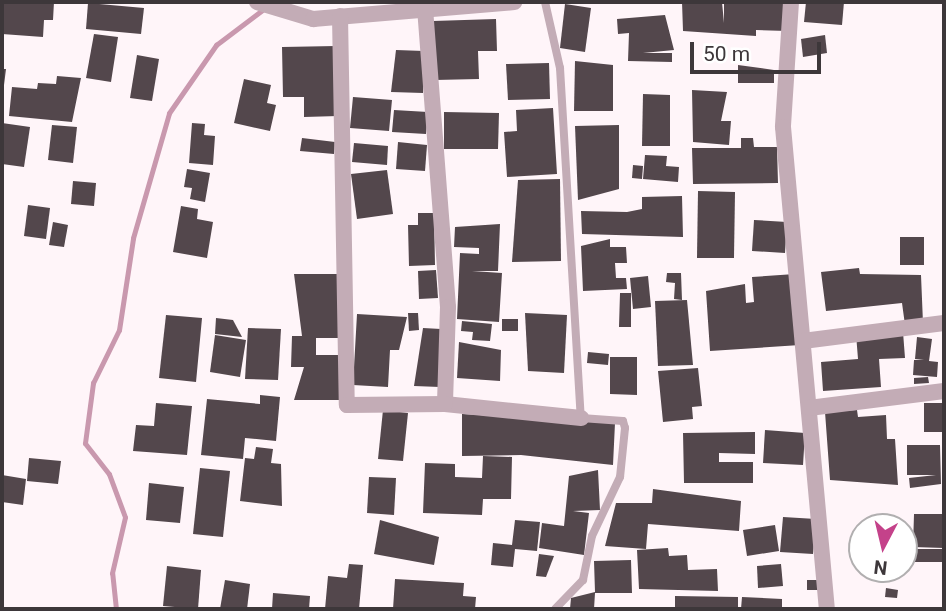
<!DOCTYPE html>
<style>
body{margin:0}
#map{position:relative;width:946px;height:611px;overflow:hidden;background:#fff5f9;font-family:Roboto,sans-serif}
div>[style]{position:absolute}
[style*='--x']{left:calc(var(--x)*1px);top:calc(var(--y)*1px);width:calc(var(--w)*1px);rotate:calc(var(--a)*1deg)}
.stream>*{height:5px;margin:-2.5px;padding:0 2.5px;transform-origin:2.5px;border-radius:2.5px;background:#c998ae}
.building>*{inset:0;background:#53474c}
.service>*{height:8px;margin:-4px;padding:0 4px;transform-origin:4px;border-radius:4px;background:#c3acb6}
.minor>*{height:16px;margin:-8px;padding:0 8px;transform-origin:8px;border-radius:8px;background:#c3acb6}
span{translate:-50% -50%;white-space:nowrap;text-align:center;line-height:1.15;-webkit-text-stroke:7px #fff;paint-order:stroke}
.frame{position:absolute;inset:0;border:4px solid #3d373a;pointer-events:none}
.north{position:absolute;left:848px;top:513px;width:70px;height:70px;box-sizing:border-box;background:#fff;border:2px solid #b1afb0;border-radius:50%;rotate:187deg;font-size:19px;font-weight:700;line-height:28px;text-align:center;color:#3d373a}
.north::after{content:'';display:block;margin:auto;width:24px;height:32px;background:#c4428a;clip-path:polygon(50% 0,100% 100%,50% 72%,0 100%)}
.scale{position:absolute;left:690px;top:42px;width:131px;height:32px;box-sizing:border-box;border:4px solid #3d373a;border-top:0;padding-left:9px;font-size:21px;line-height:24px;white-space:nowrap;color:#3d373a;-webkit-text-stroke:5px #fff;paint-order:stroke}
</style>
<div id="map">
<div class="stream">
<div style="--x:116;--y:609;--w:36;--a:-96"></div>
<div style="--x:112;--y:573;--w:57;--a:-76.9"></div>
<div style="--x:125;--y:517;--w:46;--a:-110.4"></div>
<div style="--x:109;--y:474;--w:39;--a:-128"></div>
<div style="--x:85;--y:443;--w:61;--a:-82.4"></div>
<div style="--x:93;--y:383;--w:59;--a:-63.9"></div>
<div style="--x:119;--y:330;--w:93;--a:-81.3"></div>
<div style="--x:133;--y:238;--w:130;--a:-73.9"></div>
<div style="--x:169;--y:113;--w:83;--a:-55.3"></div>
<div style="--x:216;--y:45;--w:61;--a:-37.1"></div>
</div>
<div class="building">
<div style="clip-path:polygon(2px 2px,54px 2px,53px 20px,44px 20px,43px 37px,2px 34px)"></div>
<div style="clip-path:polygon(682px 2px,722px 2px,724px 23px,724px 2px,777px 2px,789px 5px,788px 31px,756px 30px,756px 36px,683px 31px)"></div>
<div style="clip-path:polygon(806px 2px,844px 2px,842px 25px,804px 22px)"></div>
<div style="clip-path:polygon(88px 3px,144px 8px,141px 34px,86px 29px)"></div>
<div style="clip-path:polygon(565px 4px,591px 8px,585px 52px,560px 48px)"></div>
<div style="clip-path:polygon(665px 15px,674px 50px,643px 53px,672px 53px,672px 62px,628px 61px,629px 33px,618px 34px,617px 19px)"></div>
<div style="clip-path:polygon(496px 19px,497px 51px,478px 51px,479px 79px,435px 80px,433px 21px)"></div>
<div style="clip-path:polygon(94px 34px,118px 37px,111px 82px,86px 78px)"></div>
<div style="clip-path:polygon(825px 35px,827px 53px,803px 57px,801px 39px)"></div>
<div style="clip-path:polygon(336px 46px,338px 116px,304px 117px,304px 97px,283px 97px,282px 47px)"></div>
<div style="clip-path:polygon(396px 50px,424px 51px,423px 93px,391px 92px)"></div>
<div style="clip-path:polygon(137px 55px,159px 59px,152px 101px,130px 98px)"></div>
<div style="clip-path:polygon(575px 61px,613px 65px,613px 111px,574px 111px)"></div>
<div style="clip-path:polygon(549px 63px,550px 99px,508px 100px,506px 64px)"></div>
<div style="clip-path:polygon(738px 65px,774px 70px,774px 83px,738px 83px)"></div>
<div style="clip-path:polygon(2px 69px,6px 69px,4px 85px,2px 85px)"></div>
<div style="clip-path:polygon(57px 76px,81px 78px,72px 122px,9px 116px,12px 87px,37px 89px,38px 83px,56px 84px)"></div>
<div style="clip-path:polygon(244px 79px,271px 85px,267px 103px,276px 105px,270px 131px,234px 123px)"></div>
<div style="clip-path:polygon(692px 90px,727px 92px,721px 121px,731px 121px,729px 145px,693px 142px)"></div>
<div style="clip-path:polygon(643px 94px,670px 95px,670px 146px,642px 146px)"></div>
<div style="clip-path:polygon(353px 97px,392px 100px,389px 131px,350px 128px)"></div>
<div style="clip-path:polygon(553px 108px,557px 174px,507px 177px,504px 132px,517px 131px,516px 110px)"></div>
<div style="clip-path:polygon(394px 110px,428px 112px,426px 134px,392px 132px)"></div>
<div style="clip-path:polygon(444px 112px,499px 113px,498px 149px,444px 149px)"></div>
<div style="clip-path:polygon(2px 123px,30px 127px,24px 167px,2px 164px)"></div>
<div style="clip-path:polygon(192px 123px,205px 124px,204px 135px,215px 136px,213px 165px,189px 163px)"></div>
<div style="clip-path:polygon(52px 125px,77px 127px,73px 163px,48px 160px)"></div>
<div style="clip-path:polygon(619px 125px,619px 189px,578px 200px,575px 126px)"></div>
<div style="clip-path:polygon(302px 138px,335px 142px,334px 154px,300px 151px)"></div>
<div style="clip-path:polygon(741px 138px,753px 138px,754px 147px,777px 147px,778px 183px,693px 184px,692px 148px,741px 148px)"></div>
<div style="clip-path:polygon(398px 142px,427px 145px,425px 171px,396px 169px)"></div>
<div style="clip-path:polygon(354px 143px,388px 146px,387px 165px,352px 162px)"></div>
<div style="clip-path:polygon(645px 155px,667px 156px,666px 166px,679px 167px,678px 182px,643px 179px)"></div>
<div style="clip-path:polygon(633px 165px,643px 166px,642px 179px,632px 178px)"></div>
<div style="clip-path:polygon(187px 169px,210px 173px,205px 202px,190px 199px,192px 188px,184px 187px)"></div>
<div style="clip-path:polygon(387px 170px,393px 214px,357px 219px,351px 174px)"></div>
<div style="clip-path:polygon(560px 179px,561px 261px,512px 262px,518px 180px)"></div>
<div style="clip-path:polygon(73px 181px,96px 183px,94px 206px,71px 204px)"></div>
<div style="clip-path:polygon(698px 191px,735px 192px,734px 258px,697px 258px)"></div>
<div style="clip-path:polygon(682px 196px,683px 237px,582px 234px,581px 211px,627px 212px,642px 209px,642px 197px)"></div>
<div style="clip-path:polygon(28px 205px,50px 208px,46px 239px,24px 236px)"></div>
<div style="clip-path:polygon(181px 206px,198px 209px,197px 219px,213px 222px,207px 258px,173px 252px)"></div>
<div style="clip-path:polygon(418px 213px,434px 213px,435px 265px,409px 266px,408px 225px,418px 225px)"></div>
<div style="clip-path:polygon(754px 220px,787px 222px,785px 253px,752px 251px)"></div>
<div style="clip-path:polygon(53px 222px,68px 225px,64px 247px,49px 245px)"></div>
<div style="clip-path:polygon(500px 224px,498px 271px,472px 271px,502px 273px,499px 322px,457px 319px,460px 253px,479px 254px,479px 248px,454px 247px,455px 227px)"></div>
<div style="clip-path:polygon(900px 237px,924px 237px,924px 265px,900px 265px)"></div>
<div style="clip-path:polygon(610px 239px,610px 247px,626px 247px,627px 263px,615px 263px,616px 278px,626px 278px,627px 289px,583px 291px,581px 246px)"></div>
<div style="clip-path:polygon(859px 268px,860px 274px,921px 275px,923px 323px,905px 325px,902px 303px,826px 311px,821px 272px)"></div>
<div style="clip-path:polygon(436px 270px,438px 298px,419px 299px,418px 271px)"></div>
<div style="clip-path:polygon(667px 273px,681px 273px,682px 300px,674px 299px,675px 283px,666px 282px)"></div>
<div style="clip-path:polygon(294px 274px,340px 274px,340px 338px,316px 338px,316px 355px,343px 355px,343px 400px,294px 400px,304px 367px,291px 367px,292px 336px,302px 336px)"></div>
<div style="clip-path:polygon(795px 274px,800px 345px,710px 351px,706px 291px,745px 284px,746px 303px,754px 302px,752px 277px)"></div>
<div style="clip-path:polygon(648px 276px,651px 307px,633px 309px,630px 278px)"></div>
<div style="clip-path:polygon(620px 293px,631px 293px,631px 327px,619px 327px)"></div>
<div style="clip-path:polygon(687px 300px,693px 365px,658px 366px,655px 301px)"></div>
<div style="clip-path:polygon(408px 313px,418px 313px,419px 330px,409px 331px)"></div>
<div style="clip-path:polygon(525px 313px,567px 315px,564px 373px,528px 371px)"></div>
<div style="clip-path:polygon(357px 314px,407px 317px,399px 350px,390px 350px,388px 387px,353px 385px)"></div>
<div style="clip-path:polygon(166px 315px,202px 318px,196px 382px,159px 378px)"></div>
<div style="clip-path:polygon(216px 318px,233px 320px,242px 337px,215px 334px)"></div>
<div style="clip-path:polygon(502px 319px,518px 319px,518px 331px,502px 331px)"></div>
<div style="clip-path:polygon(462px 321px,492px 324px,490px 341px,472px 340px,473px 332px,461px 331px)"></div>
<div style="clip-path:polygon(248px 328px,281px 329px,278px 380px,245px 379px)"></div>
<div style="clip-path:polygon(423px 328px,441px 329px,440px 387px,414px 386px)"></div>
<div style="clip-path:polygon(903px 332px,905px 358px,879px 359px,881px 387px,823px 391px,821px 362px,858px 359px,856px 334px)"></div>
<div style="clip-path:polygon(215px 335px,246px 340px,240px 377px,210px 372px)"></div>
<div style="clip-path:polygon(917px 337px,932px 339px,929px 361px,938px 362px,937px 377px,913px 375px,914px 360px,924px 360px,915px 359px)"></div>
<div style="clip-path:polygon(459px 342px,501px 350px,500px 381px,457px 378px)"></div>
<div style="clip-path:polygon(588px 352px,609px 354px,608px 365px,587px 363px)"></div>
<div style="clip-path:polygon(610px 357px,637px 357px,637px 395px,610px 394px)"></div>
<div style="clip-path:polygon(698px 368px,702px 406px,692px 407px,693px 419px,663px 422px,658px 371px)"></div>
<div style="clip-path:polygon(928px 377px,929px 383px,914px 384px,914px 378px)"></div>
<div style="clip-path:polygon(260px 395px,280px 397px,276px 441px,245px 438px,243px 459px,201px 455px,207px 399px,260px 404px)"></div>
<div style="clip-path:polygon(156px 403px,192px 406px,187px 455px,133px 451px,136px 425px,154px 426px)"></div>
<div style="clip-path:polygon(924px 403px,944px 403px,944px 432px,924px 432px)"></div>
<div style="clip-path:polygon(383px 410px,408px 413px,403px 461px,378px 459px)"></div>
<div style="clip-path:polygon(857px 410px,858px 417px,886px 415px,887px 439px,895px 439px,898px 485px,830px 480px,825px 412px)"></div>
<div style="clip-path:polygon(462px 414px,615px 423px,613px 465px,521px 455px,462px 456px)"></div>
<div style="clip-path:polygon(765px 430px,805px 433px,803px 465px,763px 463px)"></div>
<div style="clip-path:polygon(755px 432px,755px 454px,719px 453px,719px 462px,753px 462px,753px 483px,684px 483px,683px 433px)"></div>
<div style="clip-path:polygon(907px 445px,940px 445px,941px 484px,910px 488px,909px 478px,936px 475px,907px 475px)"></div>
<div style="clip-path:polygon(256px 447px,273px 449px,271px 463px,281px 464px,282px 506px,240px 501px,245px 458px,254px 459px)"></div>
<div style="clip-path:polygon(483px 456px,512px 457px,511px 499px,483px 499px,482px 515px,423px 513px,425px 463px,455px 464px,455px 477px,482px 478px)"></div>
<div style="clip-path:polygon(29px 458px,61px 461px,58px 484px,27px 481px)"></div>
<div style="clip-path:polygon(200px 468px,230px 471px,223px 537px,193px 534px)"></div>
<div style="clip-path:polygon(598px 470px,600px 510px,573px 511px,589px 513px,584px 555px,539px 548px,542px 523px,564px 526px,569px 476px)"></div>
<div style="clip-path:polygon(2px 475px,26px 479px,23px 505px,2px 502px)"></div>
<div style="clip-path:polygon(369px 477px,396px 478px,394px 515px,367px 513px)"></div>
<div style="clip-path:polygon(149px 483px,184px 487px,180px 523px,146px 520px)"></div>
<div style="clip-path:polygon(653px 489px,741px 501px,739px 531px,648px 524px,646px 549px,605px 546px,616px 503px,652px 503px)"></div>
<div style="clip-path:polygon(914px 514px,944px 514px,944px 548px,913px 547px)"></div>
<div style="clip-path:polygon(783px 517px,816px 519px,813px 554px,780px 552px)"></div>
<div style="clip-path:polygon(380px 520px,439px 537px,434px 565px,374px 554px)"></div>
<div style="clip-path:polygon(515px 520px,540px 522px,537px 551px,515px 549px,513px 567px,491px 565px,493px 543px,512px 545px)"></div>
<div style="clip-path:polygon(775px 525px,779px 551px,747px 556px,743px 530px)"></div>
<div style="clip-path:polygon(668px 548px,669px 556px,687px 555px,688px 570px,717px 569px,718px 591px,639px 589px,637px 550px)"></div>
<div style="clip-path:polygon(914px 549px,944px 549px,944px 562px,914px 562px)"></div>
<div style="clip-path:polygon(539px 554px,554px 556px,546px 577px,536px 576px)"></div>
<div style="clip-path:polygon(631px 560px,632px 593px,595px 593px,594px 609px,570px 609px,571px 598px,595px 592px,594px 561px)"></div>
<div style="clip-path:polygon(349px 564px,363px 565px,359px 609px,325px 609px,328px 576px,347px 578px)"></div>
<div style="clip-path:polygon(781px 564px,783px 586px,758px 588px,757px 566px)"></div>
<div style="clip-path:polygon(167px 566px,201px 570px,198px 609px,163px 606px)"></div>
<div style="clip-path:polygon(395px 579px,464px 583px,463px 596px,476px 597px,475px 609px,393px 609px)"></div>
<div style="clip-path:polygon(225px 580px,250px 584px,247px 609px,220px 609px)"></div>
<div style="clip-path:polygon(807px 580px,822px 580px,822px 590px,807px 590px)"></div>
<div style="clip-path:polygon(886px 588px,898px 590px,897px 598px,885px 597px)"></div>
<div style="clip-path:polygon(273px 593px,310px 596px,309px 609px,272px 609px)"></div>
<div style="clip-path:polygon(675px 596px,738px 597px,738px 609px,675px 609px)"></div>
<div style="clip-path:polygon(742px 597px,782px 599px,782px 609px,741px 609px)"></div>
</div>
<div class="service">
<div style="--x:545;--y:2;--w:68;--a:77.2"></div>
<div style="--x:560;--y:68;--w:351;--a:86.6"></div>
<div style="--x:581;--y:418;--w:42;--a:4.1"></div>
<div style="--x:623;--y:421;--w:7;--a:74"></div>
<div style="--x:625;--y:428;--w:49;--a:95.8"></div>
<div style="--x:620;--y:477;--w:65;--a:115.4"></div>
<div style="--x:592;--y:536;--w:45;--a:101.6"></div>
<div style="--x:583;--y:580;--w:40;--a:134"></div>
</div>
<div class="minor">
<div style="--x:257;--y:2;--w:59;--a:16.9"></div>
<div style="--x:313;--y:19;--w:202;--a:-4.8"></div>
<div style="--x:791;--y:2;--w:125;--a:93.7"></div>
<div style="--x:783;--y:127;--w:484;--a:84.8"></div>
<div style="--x:425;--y:8;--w:300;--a:85.6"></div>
<div style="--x:448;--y:307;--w:97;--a:91.8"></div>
<div style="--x:445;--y:404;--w:137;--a:5.9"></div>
<div style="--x:340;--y:16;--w:389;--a:89"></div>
<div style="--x:347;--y:405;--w:98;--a:-0.6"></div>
<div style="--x:803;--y:341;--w:142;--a:-7.3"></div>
<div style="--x:809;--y:408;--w:136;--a:-7.2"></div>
</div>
<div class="frame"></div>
<div class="north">N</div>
<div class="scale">50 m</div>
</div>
